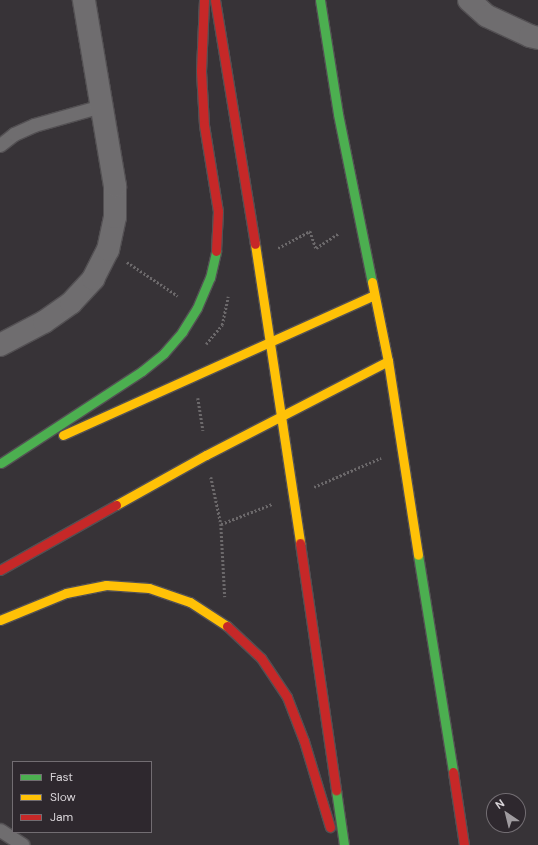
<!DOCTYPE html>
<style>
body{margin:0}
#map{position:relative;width:538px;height:845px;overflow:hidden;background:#373337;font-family:"DM Sans",sans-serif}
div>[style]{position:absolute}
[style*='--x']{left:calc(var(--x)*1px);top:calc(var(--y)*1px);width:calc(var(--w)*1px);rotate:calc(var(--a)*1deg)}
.path>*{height:2.5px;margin-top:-1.25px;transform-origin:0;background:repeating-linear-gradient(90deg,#6c696b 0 2px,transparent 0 4px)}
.roads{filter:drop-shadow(1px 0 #535053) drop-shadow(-1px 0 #535053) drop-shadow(0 1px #535053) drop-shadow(0 -1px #535053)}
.lane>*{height:13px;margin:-6.5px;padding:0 6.5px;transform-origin:6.5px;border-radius:6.5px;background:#6f6d6f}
.street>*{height:22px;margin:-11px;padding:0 11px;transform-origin:11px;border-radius:11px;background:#6f6d6f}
.fast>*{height:9px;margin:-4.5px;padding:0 4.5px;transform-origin:4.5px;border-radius:4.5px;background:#4caf50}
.slow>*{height:9px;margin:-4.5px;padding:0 4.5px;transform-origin:4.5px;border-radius:4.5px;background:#ffc107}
.jam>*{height:9px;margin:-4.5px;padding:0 4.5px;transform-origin:4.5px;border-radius:4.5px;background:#c62828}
span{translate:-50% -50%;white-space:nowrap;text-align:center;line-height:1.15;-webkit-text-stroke:3.5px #2e282e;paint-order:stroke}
.legend{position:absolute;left:12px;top:761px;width:140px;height:72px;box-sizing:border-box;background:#2e282e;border:1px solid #726d72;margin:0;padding:5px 7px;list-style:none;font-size:12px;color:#d8d4d8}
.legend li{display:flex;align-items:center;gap:8px;height:20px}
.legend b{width:20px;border:1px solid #726d72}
.north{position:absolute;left:486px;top:793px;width:40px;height:40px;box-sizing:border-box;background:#2e282e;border:1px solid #726d72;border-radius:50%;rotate:325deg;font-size:11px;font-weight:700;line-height:16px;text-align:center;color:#d8d4d8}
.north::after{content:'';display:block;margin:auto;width:14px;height:18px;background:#a09ca0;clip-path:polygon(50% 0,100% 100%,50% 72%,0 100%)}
</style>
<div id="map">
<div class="path">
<div style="--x:278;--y:248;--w:36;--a:-28"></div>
<div style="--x:310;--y:231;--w:18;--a:71"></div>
<div style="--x:316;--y:248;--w:27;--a:-33"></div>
<div style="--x:127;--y:262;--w:61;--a:33.7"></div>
<div style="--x:206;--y:344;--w:25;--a:-50"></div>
<div style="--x:222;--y:325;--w:29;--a:-78"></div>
<div style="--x:198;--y:398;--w:33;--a:81"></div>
<div style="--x:211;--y:477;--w:48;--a:78"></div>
<div style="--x:221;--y:524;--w:73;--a:86.9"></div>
<div style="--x:314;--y:487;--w:73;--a:-23.4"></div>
<div style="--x:221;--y:524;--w:55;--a:-21.4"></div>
</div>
<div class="roads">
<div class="lane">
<div style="--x:0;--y:145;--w:18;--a:-38"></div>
<div style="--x:14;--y:134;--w:22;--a:-24"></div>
<div style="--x:34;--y:125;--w:70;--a:-15.8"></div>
<div style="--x:0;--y:830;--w:27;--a:33"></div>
</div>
<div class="street">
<div style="--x:469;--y:0;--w:24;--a:42"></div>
<div style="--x:487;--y:16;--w:47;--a:24.9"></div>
<div style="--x:530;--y:36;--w:8;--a:14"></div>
<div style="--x:0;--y:345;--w:50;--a:-27.6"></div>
<div style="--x:44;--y:322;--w:33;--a:-35"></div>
<div style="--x:71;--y:303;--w:33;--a:-47"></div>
<div style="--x:93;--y:279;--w:33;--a:-63"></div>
<div style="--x:108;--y:250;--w:34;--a:-78"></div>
<div style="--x:115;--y:217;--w:31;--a:-90"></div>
<div style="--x:115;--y:186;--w:189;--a:-99.5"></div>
</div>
<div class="fast">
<div style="--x:320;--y:0;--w:115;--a:81"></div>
<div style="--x:338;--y:114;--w:171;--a:78.6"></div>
<div style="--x:1;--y:463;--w:168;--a:-33.1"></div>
<div style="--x:142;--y:371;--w:28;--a:-39"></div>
<div style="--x:164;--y:353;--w:28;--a:-49"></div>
<div style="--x:182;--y:332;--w:28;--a:-58"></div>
<div style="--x:197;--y:308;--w:33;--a:-67"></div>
<div style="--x:210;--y:278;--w:28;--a:-77"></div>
<div style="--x:418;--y:555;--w:220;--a:80.8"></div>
<div style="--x:336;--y:790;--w:56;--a:81.7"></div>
</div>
<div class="slow">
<div style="--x:255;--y:244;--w:302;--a:81.4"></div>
<div style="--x:372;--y:282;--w:81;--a:78.6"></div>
<div style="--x:388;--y:361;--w:196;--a:81.2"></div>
<div style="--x:63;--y:435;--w:341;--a:-24.2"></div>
<div style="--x:116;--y:505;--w:103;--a:-29.1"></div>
<div style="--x:206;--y:455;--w:205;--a:-27.3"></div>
<div style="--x:0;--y:620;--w:71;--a:-22.2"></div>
<div style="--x:66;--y:593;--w:41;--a:-11.3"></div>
<div style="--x:106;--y:585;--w:43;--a:4"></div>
<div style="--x:149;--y:588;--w:43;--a:18.9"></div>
<div style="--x:190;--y:602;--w:44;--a:33"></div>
</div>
<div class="jam">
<div style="--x:204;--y:0;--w:71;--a:92.4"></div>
<div style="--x:201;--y:71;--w:54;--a:86.8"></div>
<div style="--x:204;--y:125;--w:87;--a:80.8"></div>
<div style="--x:218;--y:211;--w:40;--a:92.9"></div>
<div style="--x:215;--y:0;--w:247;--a:80.7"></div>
<div style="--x:300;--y:543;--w:250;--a:81.7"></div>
<div style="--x:0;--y:570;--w:133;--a:-29.3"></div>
<div style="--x:227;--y:626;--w:47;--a:43.3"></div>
<div style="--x:261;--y:658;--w:47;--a:56.3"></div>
<div style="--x:287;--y:697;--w:47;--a:68.9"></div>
<div style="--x:304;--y:741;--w:90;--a:73.2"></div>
<div style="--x:453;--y:772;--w:74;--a:81.4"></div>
</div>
</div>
<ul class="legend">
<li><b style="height:5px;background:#4caf50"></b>Fast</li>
<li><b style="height:5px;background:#ffc107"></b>Slow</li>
<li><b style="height:5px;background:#c62828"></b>Jam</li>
</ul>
<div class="north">N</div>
</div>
